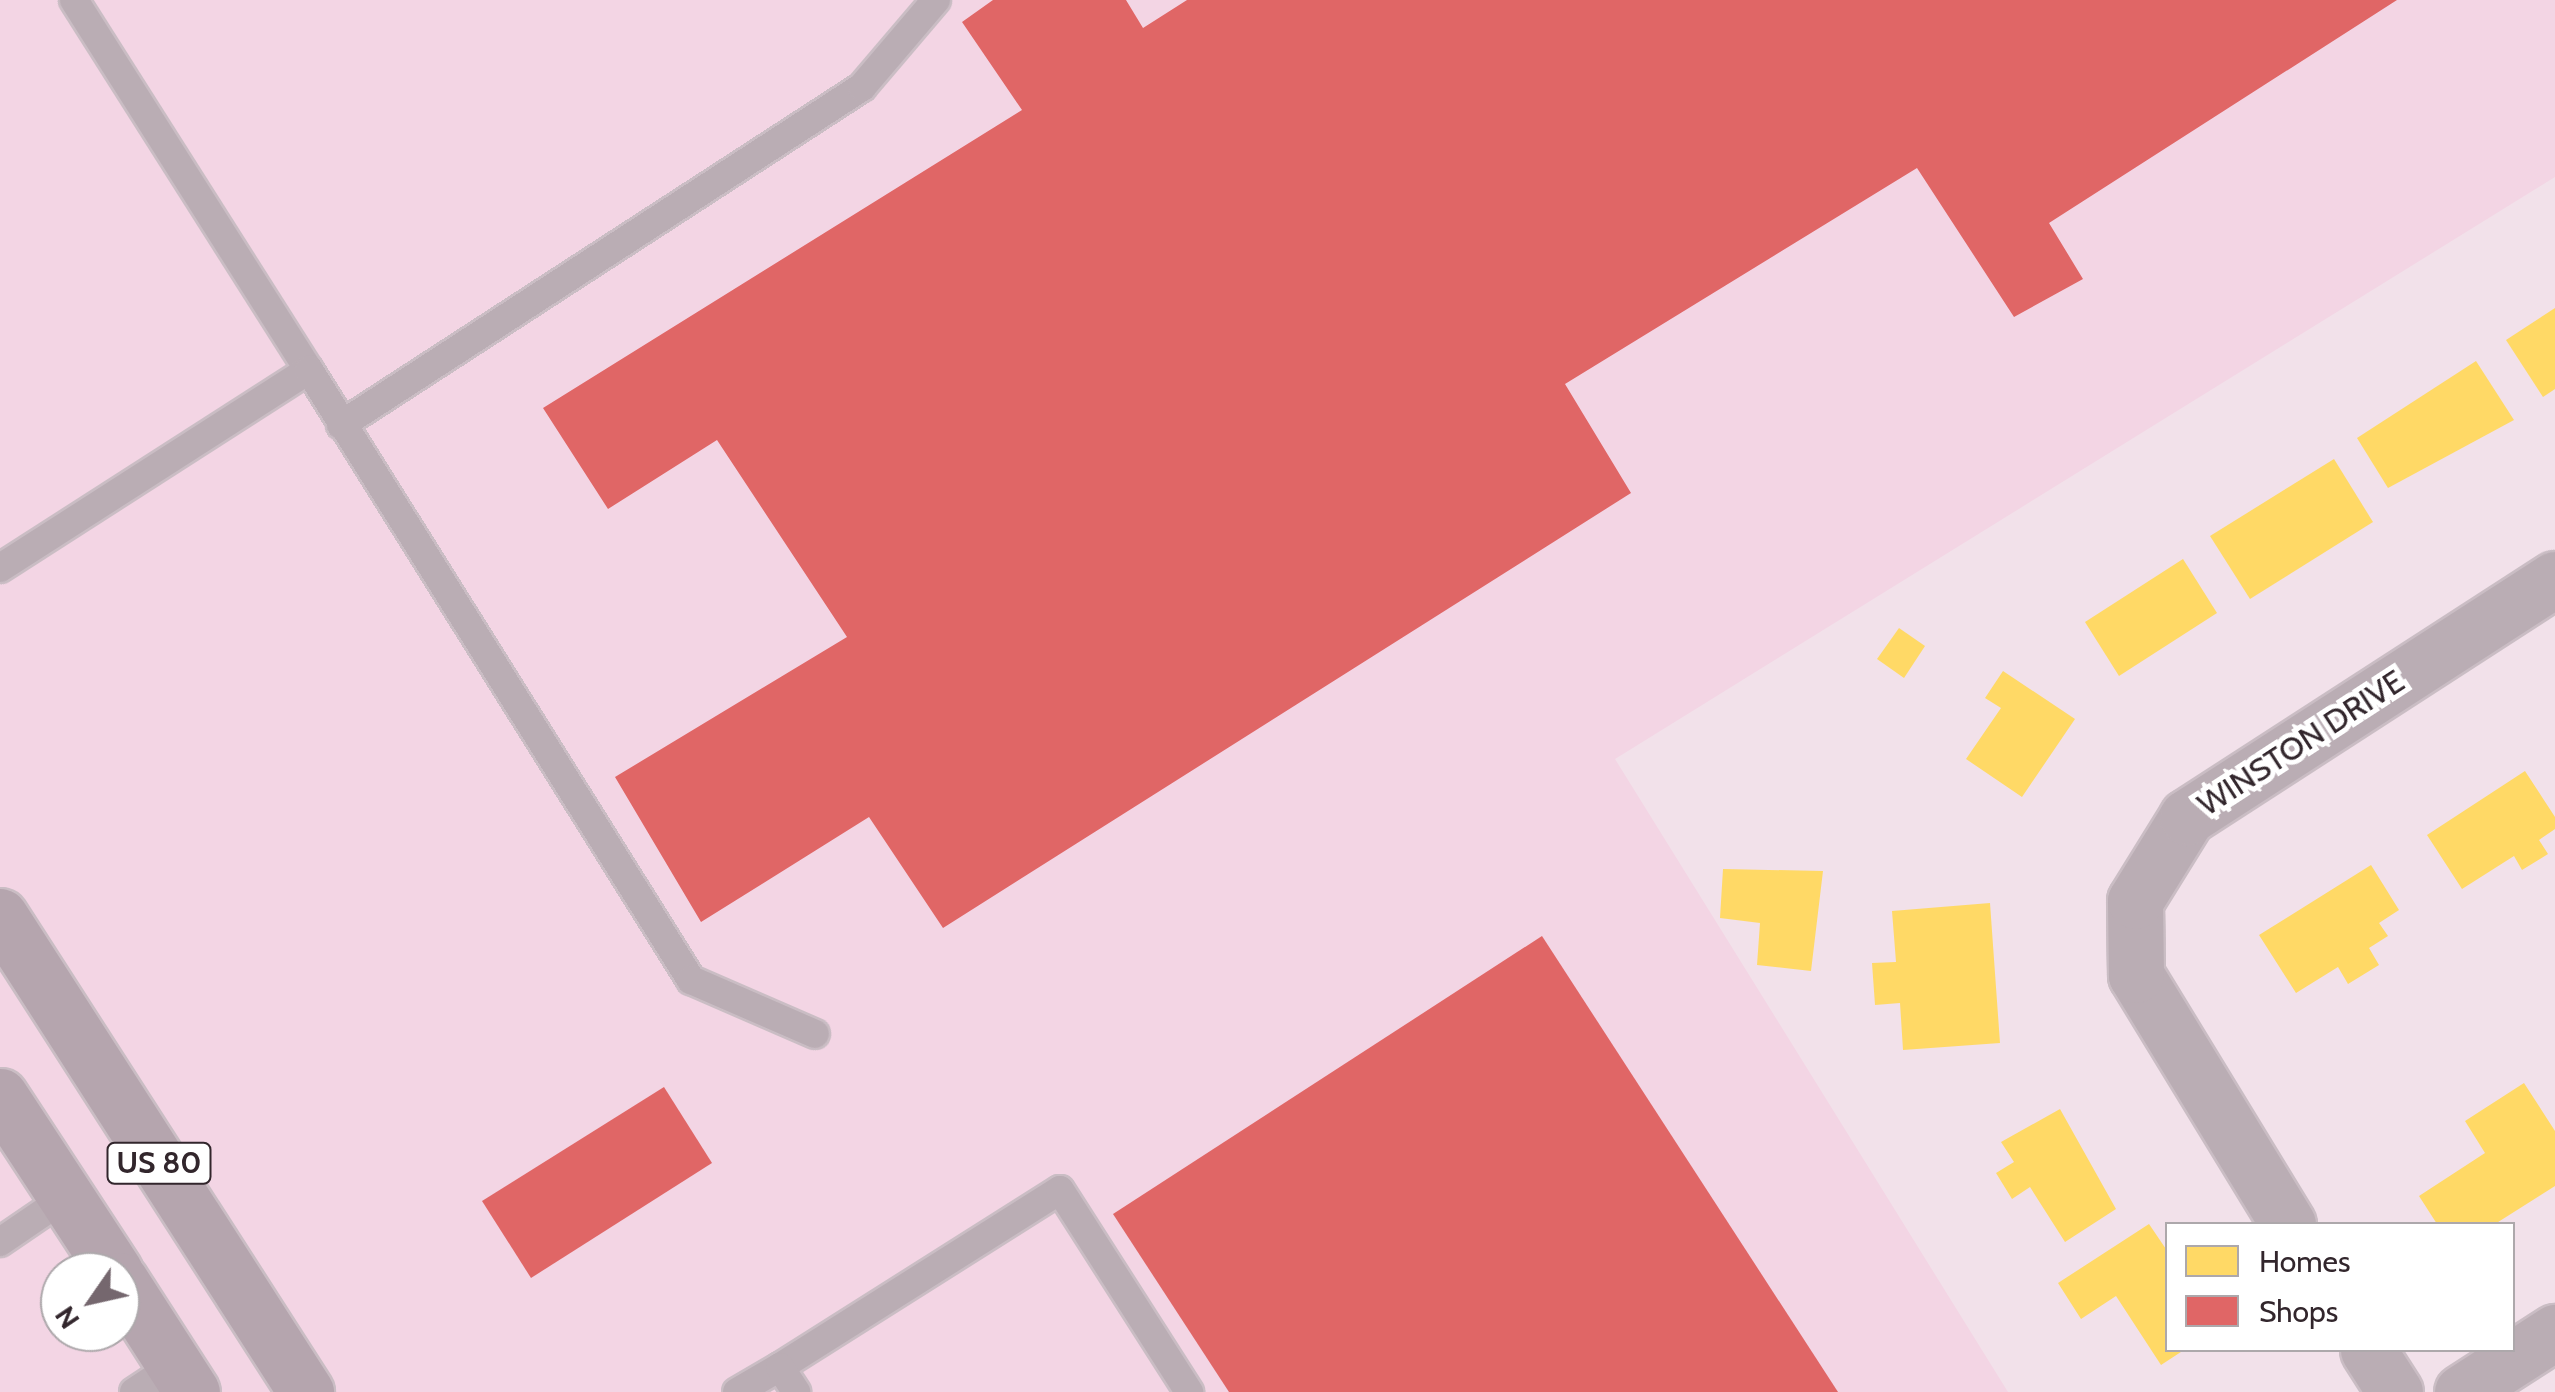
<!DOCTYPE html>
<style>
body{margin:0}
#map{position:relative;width:2555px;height:1392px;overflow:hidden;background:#f2e1ea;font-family:Cabin,sans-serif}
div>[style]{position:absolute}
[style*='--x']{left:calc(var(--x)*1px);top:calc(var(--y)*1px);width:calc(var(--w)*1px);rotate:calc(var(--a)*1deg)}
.built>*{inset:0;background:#f3d5e4}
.homes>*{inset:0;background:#ffd966}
.shops>*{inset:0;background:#e06666}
.roads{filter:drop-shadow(2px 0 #cabdc4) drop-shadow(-2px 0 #cabdc4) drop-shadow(0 2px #cabdc4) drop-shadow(0 -2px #cabdc4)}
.lane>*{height:28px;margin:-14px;padding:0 14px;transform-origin:14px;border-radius:14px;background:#baadb4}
.street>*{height:55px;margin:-27.5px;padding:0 27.5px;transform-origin:27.5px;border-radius:27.5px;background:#baadb4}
.primary>*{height:55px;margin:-27.5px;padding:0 27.5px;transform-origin:27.5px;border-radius:27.5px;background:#b5a5ae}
span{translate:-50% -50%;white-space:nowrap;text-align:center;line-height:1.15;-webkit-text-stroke:10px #fff;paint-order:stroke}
.shield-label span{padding:2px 8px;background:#fff;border:2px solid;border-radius:8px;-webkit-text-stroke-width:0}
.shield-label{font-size:30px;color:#32262c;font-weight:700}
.street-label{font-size:32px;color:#32262c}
.legend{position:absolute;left:2165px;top:1222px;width:350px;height:130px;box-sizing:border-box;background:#fff;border:2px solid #ada8ab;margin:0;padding:12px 18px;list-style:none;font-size:30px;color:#32262c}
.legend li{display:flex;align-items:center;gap:20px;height:50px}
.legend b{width:50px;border:2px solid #ada8ab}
.north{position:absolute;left:40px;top:1252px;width:100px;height:100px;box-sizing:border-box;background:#fff;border:2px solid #ada8ab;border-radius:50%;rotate:236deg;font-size:28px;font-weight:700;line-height:40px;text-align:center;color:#32262c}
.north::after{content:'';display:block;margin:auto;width:35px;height:45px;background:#75676e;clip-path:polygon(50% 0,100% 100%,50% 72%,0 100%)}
</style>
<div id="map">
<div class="built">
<div style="clip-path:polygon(evenodd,0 0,2555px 0,2555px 177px,1615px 759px,2008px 1392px,0 1392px,0 0,60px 1272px,120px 1272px,120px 1332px,60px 1332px,60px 1272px)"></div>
</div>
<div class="homes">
<div style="clip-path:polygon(2555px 308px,2555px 389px,2543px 397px,2506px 340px)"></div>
<div style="clip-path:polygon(2476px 361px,2514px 420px,2388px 488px,2357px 438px)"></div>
<div style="clip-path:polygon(2334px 459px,2373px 522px,2250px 599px,2210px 536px)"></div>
<div style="clip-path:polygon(2183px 559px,2217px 613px,2119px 676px,2085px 622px)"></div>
<div style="clip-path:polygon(1899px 628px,1925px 646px,1904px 678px,1877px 659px)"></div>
<div style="clip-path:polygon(2003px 671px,2075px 719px,2022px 797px,1966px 759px,2001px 708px,1985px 698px)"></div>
<div style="clip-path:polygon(2525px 771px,2555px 817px,2555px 829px,2539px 840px,2548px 854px,2522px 870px,2514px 856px,2462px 889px,2427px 835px)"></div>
<div style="clip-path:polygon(2371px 865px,2399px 910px,2379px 923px,2388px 936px,2369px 948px,2379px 965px,2348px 984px,2338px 967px,2296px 993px,2259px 935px)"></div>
<div style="clip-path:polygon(1723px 869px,1823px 871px,1811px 971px,1757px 965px,1760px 923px,1720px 918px)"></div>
<div style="clip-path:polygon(1990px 903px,2000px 1043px,1903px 1050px,1900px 1003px,1875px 1005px,1872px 963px,1896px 962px,1892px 911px)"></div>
<div style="clip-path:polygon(2524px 1083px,2555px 1131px,2555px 1186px,2495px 1224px,2437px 1224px,2419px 1196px,2485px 1153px,2465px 1121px)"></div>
<div style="clip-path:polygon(2060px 1109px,2116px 1209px,2065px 1242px,2030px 1187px,2012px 1199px,1996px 1173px,2014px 1162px,2001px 1142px)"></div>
<div style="clip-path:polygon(2149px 1224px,2168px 1252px,2168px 1350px,2184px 1350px,2161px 1365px,2116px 1296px,2081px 1319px,2058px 1283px)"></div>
</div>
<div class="shops">
<div style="clip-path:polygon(993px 0,1126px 0,1143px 28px,1187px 0,2397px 0,2049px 223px,2083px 279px,2014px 317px,1917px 168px,1565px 384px,1631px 493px,943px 928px,869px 817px,701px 922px,615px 777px,847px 637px,717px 440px,608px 509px,543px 408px,1022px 110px,962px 22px)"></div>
<div style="clip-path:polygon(1542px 936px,1838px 1392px,1229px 1392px,1113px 1214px)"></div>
<div style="clip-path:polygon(664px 1087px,712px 1163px,531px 1278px,482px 1201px)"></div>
</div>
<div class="roads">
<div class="lane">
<div style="--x:74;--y:0;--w:438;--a:57.6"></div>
<div style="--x:341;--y:425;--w:621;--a:-32.97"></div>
<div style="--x:862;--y:87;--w:114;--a:-49.6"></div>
<div style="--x:0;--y:568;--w:367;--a:-32.7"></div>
<div style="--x:309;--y:370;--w:720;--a:57.94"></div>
<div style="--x:691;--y:980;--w:135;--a:23.5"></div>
<div style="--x:0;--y:1242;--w:80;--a:-34.3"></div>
<div style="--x:780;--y:1367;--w:331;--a:-32.3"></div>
<div style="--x:1060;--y:1190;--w:240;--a:57.4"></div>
<div style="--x:134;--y:1392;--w:49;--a:-33.4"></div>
<div style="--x:737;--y:1392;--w:50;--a:-30.2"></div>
<div style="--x:780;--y:1367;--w:30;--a:57"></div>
</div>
<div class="street">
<div style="--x:2288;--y:1224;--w:292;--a:-121.4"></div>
<div style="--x:2136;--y:975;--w:74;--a:-90.8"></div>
<div style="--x:2135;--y:901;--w:99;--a:-58.2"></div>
<div style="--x:2187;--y:817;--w:438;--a:-32.9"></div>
<div style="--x:2368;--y:1350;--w:50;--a:57.3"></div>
<div style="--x:2462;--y:1392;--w:111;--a:-32.8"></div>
</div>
<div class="primary">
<div style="--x:0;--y:916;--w:566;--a:57.26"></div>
<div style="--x:0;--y:1096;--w:210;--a:56.8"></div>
<div style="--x:120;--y:1280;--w:133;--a:57.3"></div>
</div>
</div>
<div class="shield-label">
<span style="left:159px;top:1163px">US 80</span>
</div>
<div class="street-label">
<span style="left:2301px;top:743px;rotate:-33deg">WINSTON DRIVE</span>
</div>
<ul class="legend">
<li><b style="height:28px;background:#ffd966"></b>Homes</li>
<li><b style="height:28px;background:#e06666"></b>Shops</li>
</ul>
<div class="north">N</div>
</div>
